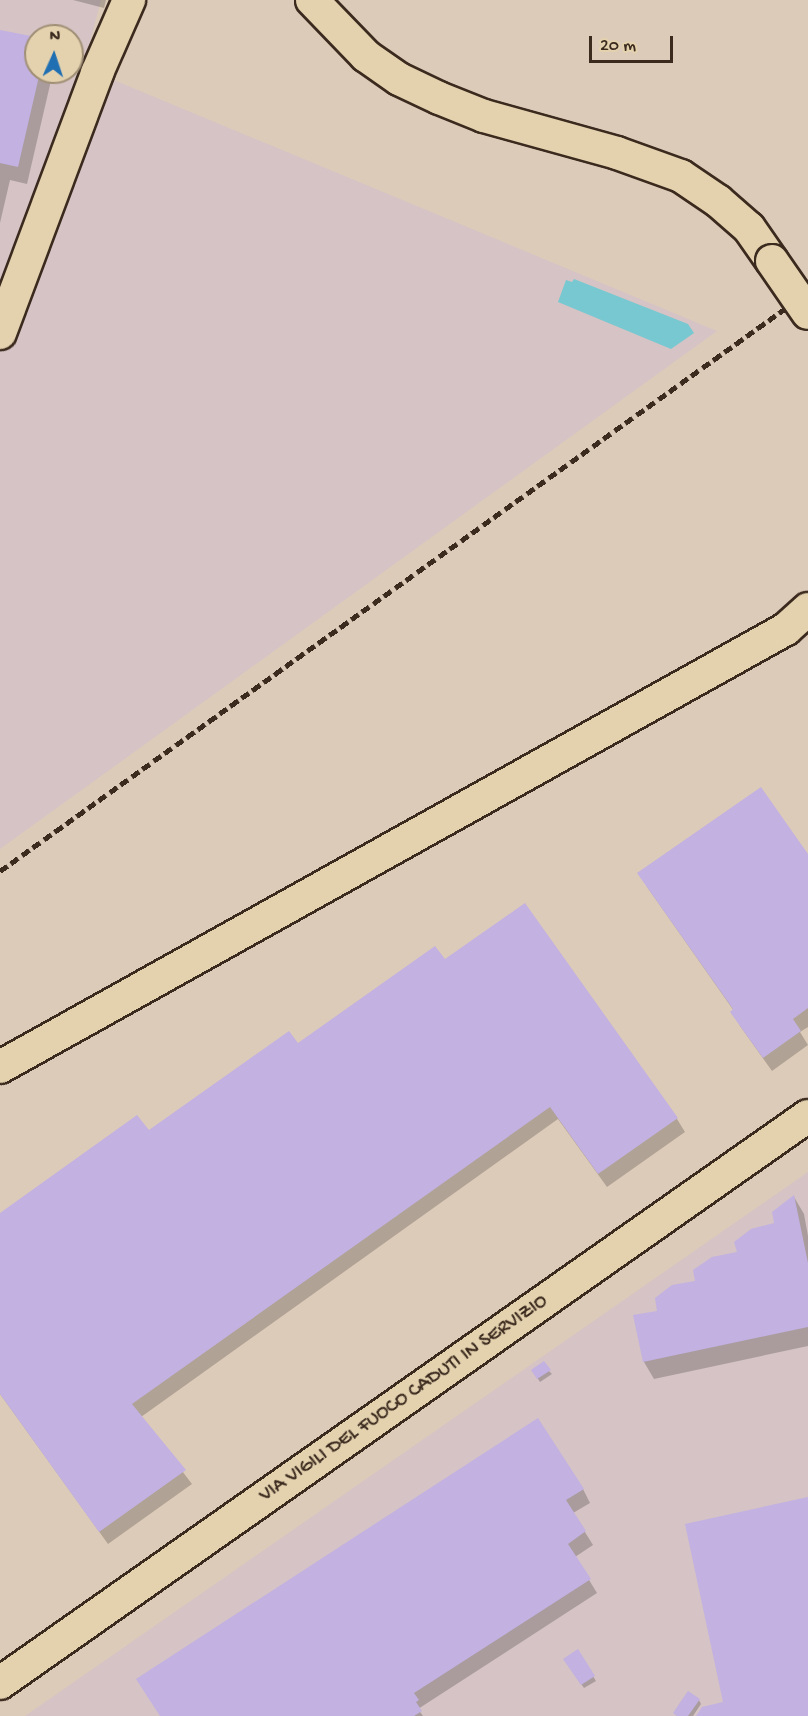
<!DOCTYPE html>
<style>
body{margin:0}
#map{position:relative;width:808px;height:1716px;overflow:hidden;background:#ddcbb9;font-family:"Gochi Hand",sans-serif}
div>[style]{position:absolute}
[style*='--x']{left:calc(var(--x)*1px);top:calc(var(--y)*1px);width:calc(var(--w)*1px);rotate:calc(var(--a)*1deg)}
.built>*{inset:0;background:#d5c3c5}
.water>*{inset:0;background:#77c8d0}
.shadow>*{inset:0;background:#0003}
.building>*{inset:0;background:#c2b1e1}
.roads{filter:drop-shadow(2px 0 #3b2a1e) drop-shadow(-2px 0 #3b2a1e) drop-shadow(0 2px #3b2a1e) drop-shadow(0 -2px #3b2a1e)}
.minor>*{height:32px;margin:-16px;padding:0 16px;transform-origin:16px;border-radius:16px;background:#e4d2af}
.rail>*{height:4.5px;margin-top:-2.25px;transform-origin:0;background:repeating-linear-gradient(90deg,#3b2a1e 0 9px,transparent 0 13.5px)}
.bridges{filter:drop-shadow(2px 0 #3b2a1e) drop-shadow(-2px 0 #3b2a1e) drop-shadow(0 2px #3b2a1e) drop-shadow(0 -2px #3b2a1e)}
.minor-bridge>*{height:32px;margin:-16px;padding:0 16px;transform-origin:16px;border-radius:16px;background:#e4d2af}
span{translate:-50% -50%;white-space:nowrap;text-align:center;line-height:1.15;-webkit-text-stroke:5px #e4d2af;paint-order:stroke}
.street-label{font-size:20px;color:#3b2a1e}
.north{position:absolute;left:24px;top:24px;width:60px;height:60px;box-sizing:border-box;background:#e4d2af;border:2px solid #a08f75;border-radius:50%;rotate:3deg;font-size:16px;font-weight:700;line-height:24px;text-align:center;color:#3b2a1e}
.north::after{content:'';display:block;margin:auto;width:21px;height:27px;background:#1f6fb2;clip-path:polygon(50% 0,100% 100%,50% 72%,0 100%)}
.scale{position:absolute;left:589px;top:36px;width:84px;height:27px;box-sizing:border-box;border:3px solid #3b2a1e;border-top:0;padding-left:8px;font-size:18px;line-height:21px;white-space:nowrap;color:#3b2a1e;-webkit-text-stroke:4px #e4d2af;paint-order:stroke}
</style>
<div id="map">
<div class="built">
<div style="clip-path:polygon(evenodd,0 0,101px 0,84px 65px,97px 73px,717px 331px,0 849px,0 0,36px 36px,72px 36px,72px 72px,36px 72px,36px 36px)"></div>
<div style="clip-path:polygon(808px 1172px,808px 1716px,25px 1716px)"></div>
</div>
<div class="water">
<div style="clip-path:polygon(574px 279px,688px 324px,694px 333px,671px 349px,558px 302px,566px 280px,572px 282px)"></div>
</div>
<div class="shadow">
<div style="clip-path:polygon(73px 0,106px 0,104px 8px)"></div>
<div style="clip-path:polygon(0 32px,36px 39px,36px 72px,53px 72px,27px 184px,10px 180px,0 223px)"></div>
<div style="clip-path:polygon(808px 857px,808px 1027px,800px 1032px,808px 1045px,772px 1071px,740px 1026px,734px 1011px,647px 887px)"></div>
<div style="clip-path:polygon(445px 962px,677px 1119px,685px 1132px,607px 1187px,558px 1119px,141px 1417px,192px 1484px,108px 1544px,0 1394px,0 1215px)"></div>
<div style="clip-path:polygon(794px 1197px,804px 1214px,808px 1236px,808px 1346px,654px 1379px,644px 1362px,635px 1317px,659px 1312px,776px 1224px)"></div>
<div style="clip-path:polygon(533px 1371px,549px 1371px,552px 1374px,540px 1382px)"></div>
<div style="clip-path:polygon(583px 1489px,590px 1503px,573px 1513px,593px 1545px,575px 1557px,597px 1593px,418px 1709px,423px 1716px,161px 1716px)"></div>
<div style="clip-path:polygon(577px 1651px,596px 1681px,584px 1688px,565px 1660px)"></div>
<div style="clip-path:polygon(699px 1700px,701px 1704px,693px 1716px,677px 1716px,675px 1713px)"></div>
</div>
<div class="building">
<div style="clip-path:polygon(0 30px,36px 37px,36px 72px,40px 72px,18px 167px,0 163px)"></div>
<div style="clip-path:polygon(761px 787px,808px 854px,808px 1008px,793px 1019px,801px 1031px,763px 1058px,730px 1012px,733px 1009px,637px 873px)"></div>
<div style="clip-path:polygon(525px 903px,678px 1118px,598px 1174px,550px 1107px,132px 1404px,186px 1470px,99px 1532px,0 1394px,0 1213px,137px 1115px,149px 1130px,289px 1031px,298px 1043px,435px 946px,445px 959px)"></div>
<div style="clip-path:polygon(794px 1195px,808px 1263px,808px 1327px,643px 1362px,633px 1315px,657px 1311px,655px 1298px,672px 1285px,695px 1281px,693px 1270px,712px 1257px,737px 1252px,734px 1242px,751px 1229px,774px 1223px,772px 1212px)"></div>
<div style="clip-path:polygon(544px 1361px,551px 1370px,537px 1379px,531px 1370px)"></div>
<div style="clip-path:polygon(538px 1418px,584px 1489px,566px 1500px,586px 1531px,568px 1544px,591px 1579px,414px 1693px,419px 1700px,416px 1702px,422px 1711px,414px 1716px,160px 1716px,136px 1679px)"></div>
<div style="clip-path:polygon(808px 1497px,808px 1716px,696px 1716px,702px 1707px,723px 1702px,685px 1524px)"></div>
<div style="clip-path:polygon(578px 1649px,595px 1676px,581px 1685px,563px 1659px)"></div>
<div style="clip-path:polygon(688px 1691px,700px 1699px,688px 1716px,677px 1716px,673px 1713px)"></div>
</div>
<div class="roads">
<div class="minor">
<div style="--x:312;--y:0;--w:78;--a:46"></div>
<div style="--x:366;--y:56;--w:40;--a:34.9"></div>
<div style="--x:399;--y:79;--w:44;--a:25.4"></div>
<div style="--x:439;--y:98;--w:48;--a:21.8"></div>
<div style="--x:484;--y:116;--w:138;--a:15.5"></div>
<div style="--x:617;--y:153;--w:68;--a:19.8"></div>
<div style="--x:681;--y:176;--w:45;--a:34"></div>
<div style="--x:718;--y:201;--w:41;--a:41.1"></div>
<div style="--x:749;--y:228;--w:40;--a:55.1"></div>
<div style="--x:0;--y:333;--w:278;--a:-69.5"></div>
<div style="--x:97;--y:73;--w:80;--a:-66.3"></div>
<div style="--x:0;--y:1067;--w:900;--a:-29.13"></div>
<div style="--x:786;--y:629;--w:30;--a:-42"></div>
<div style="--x:0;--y:1683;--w:987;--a:-35.06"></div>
</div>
</div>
<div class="rail">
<div style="--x:0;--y:871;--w:994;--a:-35.62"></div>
</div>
<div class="bridges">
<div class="minor-bridge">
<div style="--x:772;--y:261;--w:63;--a:55.3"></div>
</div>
</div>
<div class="street-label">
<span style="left:404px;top:1399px;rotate:-35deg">VIA VIGILI DEL FUOCO CADUTI IN SERVIZIO</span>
</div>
<div class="north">N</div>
<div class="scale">20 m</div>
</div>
